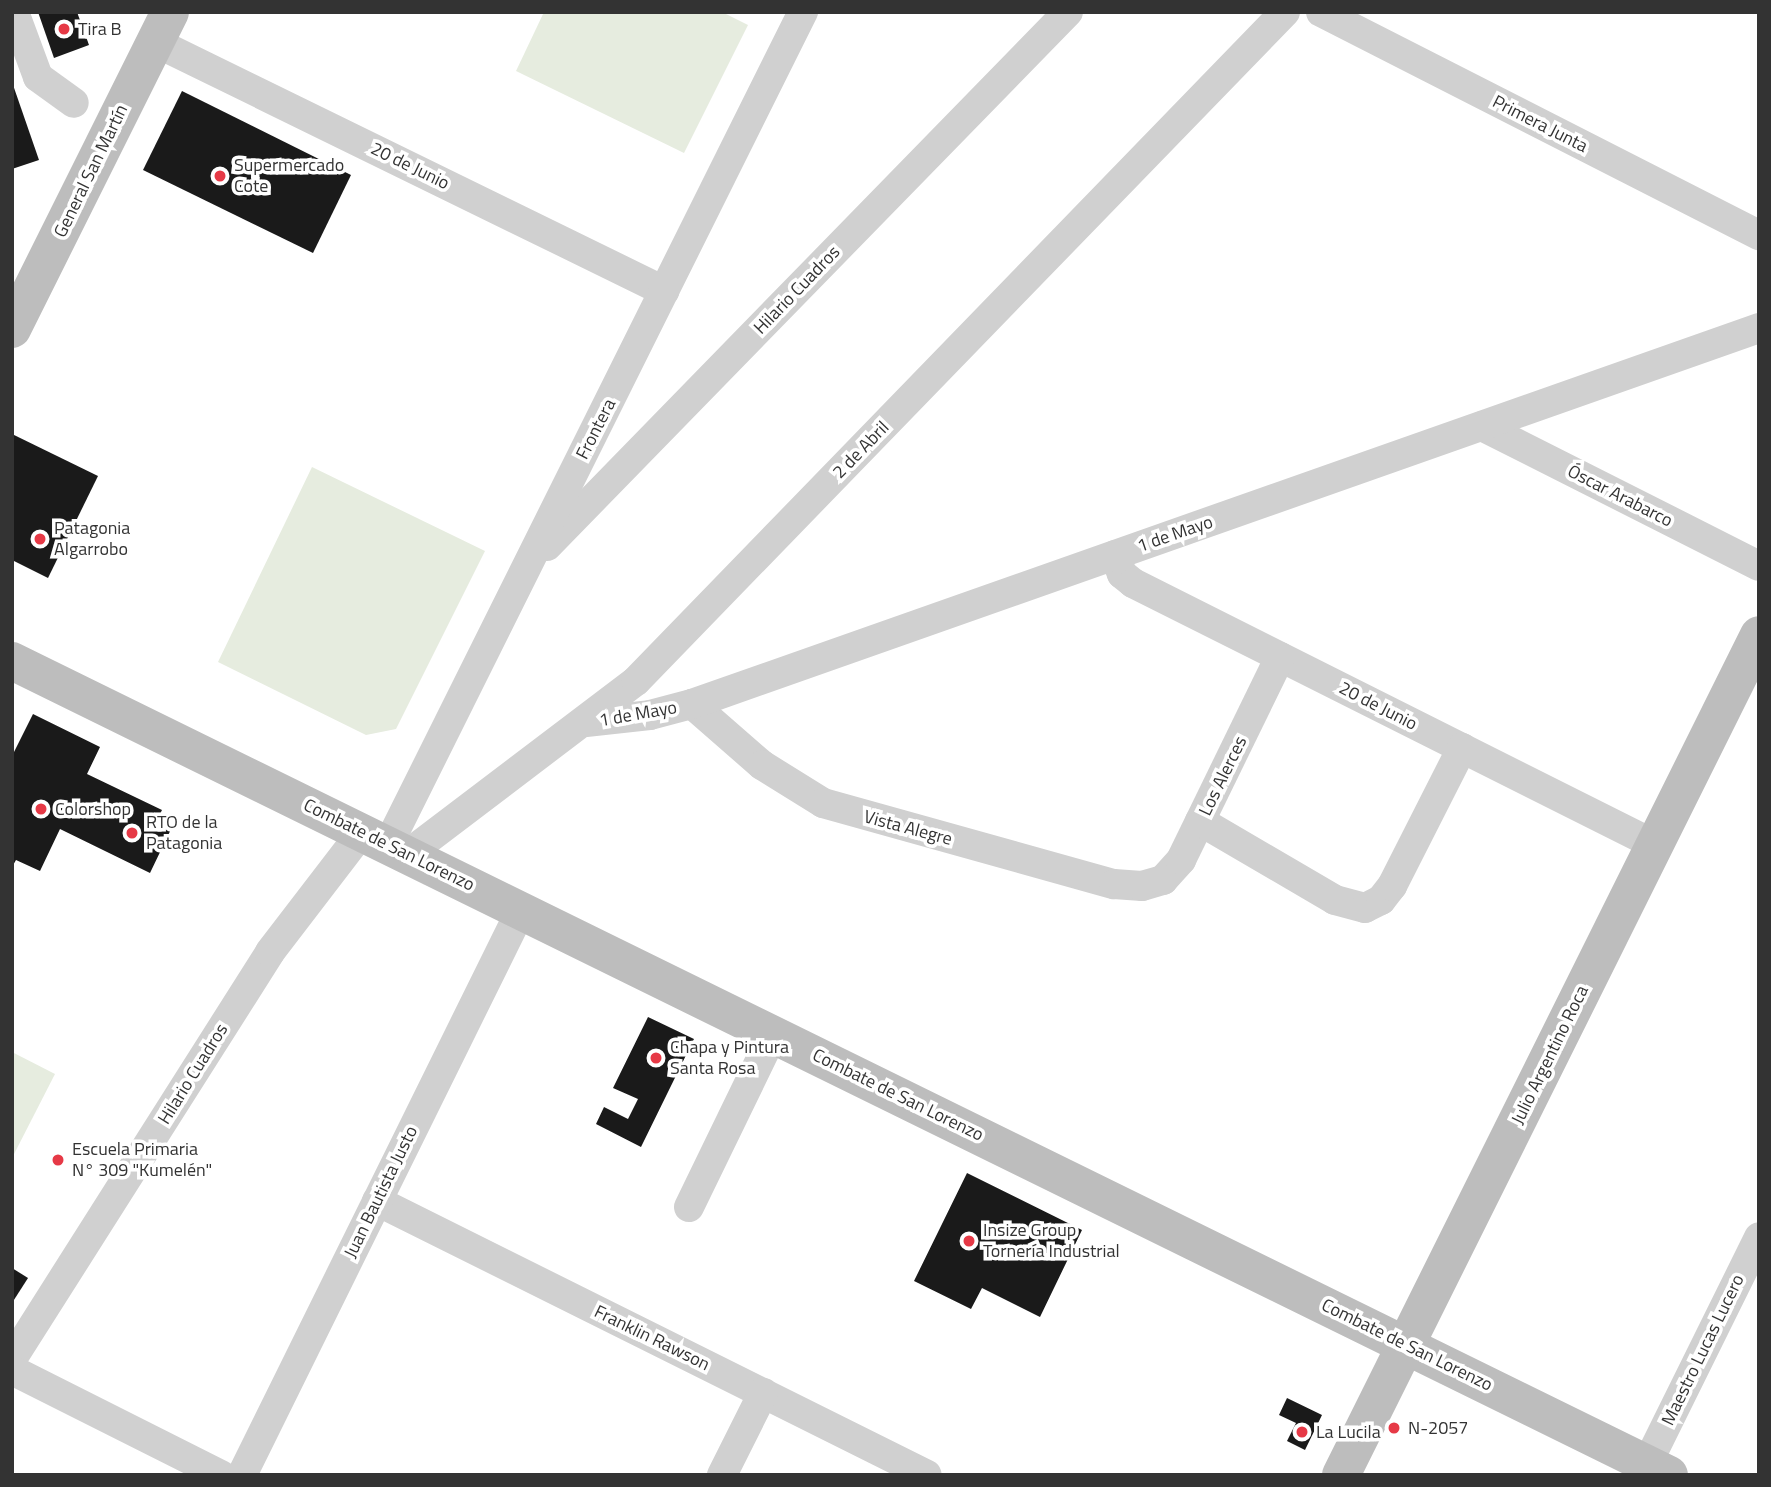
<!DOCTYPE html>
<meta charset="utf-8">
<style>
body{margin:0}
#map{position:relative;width:1771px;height:1487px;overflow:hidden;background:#fff;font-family:"Titillium Web",sans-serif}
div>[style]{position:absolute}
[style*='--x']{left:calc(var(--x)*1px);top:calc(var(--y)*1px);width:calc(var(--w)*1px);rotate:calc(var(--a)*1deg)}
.green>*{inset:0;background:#e6ecdf}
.building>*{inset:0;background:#1a1a1a}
.street>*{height:30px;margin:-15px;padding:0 15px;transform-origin:15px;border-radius:15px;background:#d0d0d0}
.secondary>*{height:38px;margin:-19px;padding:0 19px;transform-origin:19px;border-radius:19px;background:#bdbdbd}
.dots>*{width:19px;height:19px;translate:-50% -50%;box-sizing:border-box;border:4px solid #fff;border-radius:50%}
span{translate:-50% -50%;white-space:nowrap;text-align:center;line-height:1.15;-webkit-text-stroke:7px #fff;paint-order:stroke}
.poi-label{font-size:18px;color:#333}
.left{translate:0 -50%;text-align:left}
.street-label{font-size:18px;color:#333}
.frame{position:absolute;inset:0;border:14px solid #333;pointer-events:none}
</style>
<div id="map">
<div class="green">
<div style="clip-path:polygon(544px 12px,722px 12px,748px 25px,684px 153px,516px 71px)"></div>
<div style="clip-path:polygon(312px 467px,485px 551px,396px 729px,366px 735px,218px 662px)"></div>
<div style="clip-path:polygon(12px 1052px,55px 1074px,12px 1158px)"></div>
</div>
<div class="building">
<div style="clip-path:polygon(38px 12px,77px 12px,89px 45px,54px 58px)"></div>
<div style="clip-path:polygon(12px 82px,39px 160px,12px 169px)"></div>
<div style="clip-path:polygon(182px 91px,351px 175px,313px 253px,143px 170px)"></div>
<div style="clip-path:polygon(12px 434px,98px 476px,48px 578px,12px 560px)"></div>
<div style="clip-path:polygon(33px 714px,100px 747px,87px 774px,162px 810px,159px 816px,174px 823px,150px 873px,60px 829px,40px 871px,16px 860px,12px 867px,12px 756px)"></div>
<div style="clip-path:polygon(648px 1017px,694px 1039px,641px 1147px,596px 1124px,604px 1107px,628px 1119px,638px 1099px,613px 1088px)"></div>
<div style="clip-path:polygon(967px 1173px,1082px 1230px,1040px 1317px,982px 1288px,971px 1309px,914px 1281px)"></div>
<div style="clip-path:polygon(12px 1268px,28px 1278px,12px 1303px)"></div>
<div style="clip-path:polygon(1287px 1398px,1322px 1415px,1305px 1450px,1287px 1441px,1296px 1423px,1279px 1415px)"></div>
</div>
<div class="street">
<div style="--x:14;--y:12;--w:69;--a:69.7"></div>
<div style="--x:38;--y:77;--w:44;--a:35.8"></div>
<div style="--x:1321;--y:12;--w:492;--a:27"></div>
<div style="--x:155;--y:42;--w:567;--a:26.07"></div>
<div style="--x:1482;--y:426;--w:310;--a:26.8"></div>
<div style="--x:547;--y:546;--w:746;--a:-45.71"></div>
<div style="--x:1115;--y:555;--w:20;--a:70"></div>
<div style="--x:1122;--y:574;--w:14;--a:39"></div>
<div style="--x:1133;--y:583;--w:584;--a:26.65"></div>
<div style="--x:692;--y:704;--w:93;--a:41.1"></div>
<div style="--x:762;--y:765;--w:72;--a:31.9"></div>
<div style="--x:823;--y:803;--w:302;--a:15.6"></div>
<div style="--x:1114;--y:884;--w:28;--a:4"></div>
<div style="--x:1142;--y:886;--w:22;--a:-16"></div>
<div style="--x:1163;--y:880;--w:27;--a:-48"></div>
<div style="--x:1181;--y:860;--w:226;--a:-64"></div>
<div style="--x:586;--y:722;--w:64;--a:-6.2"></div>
<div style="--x:650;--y:715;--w:43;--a:-14.7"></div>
<div style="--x:692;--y:704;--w:1131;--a:-19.41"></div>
<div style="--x:1200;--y:821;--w:156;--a:30.3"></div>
<div style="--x:1335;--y:900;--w:31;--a:15"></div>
<div style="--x:1365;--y:908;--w:18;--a:-27"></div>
<div style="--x:1381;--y:900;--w:18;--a:-52"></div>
<div style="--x:1392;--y:886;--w:155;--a:-63.1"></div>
<div style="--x:388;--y:845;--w:931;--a:-63.52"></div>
<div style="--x:408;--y:854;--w:286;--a:-37.2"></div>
<div style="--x:636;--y:681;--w:932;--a:-45.87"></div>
<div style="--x:377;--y:1201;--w:614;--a:26.48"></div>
<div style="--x:689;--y:1207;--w:192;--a:-64.1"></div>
<div style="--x:12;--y:1359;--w:482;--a:-57.6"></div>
<div style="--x:270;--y:952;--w:151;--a:-52.5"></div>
<div style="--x:12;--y:1370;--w:234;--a:26.7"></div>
<div style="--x:1647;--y:1464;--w:253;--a:-63.7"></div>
<div style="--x:242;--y:1475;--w:630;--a:-63.72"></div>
<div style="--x:722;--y:1475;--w:92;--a:-63.4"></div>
</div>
<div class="secondary">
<div style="--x:12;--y:329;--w:354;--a:-63.5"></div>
<div style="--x:12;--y:661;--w:1846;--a:26.16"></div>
<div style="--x:1341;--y:1475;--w:938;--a:-63.54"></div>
</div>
<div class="dots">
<div style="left:64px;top:29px;background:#e63946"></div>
<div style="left:220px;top:176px;background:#e63946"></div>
<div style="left:40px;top:539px;background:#e63946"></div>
<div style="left:41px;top:809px;background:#e63946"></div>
<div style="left:132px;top:833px;background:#e63946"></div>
<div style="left:656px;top:1058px;background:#e63946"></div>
<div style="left:58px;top:1160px;background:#e63946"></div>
<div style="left:969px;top:1241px;background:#e63946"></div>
<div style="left:1394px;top:1428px;background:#e63946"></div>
<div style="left:1302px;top:1432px;background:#e63946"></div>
</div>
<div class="poi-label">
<span class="left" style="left:78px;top:29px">Tira B</span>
<span class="left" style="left:234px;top:176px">Supermercado<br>Cote</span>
<span class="left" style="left:54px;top:539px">Patagonia<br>Algarrobo</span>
<span class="left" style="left:55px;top:809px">Colorshop</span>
<span class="left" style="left:146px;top:833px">RTO de la<br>Patagonia</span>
<span class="left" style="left:670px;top:1058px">Chapa y Pintura<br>Santa Rosa</span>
<span class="left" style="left:72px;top:1160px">Escuela Primaria<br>N° 309 "Kumelén"</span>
<span class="left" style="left:983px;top:1241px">Insize Group<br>Tornería Industrial</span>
<span class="left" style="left:1408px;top:1428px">N-2057</span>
<span class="left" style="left:1316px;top:1432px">La Lucila</span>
</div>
<div class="street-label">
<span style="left:1540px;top:124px;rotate:27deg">Primera Junta</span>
<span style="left:410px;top:166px;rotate:26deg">20 de Junio</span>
<span style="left:91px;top:171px;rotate:-64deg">General San Martín</span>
<span style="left:797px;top:290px;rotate:-46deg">Hilario Cuadros</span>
<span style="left:596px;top:429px;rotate:-63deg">Frontera</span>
<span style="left:861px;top:450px;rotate:-46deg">2 de Abril</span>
<span style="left:1620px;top:496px;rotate:27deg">Óscar Arabarco</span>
<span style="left:1175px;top:534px;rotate:-19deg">1 de Mayo</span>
<span style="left:1378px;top:706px;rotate:27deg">20 de Junio</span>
<span style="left:638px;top:714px;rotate:-10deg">1 de Mayo</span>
<span style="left:1223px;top:776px;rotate:-64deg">Los Alerces</span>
<span style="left:908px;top:828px;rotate:15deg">Vista Alegre</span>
<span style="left:389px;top:845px;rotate:26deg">Combate de San Lorenzo</span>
<span style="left:1550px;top:1055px;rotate:-64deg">Julio Argentino Roca</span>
<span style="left:193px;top:1074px;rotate:-58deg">Hilario Cuadros</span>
<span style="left:898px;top:1095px;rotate:26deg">Combate de San Lorenzo</span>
<span style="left:381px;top:1192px;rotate:-64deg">Juan Bautista Justo</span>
<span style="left:652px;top:1338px;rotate:26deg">Franklin Rawson</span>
<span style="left:1407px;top:1345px;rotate:26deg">Combate de San Lorenzo</span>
<span style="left:1703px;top:1350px;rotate:-64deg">Maestro Lucas Lucero</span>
</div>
<div class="frame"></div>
</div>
